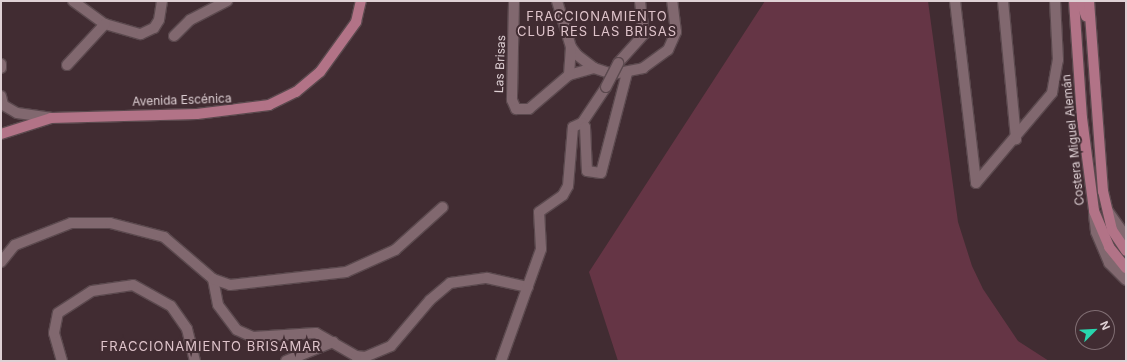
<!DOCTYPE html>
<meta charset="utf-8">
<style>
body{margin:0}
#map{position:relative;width:1127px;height:362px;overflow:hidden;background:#412c32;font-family:Inter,sans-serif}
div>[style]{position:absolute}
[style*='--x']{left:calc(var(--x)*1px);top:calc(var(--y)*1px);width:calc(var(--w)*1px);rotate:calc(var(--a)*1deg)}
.green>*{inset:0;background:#653545}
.roads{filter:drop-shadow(1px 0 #5b494e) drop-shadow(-1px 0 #5b494e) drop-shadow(0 1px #5b494e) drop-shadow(0 -1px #5b494e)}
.street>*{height:10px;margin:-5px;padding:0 5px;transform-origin:5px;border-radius:5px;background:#81686f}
.secondary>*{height:10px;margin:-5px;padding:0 5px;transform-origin:5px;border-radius:5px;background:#81686f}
.primary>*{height:10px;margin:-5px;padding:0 5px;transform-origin:5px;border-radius:5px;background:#b27387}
.bridges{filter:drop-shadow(1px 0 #5b494e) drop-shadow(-1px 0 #5b494e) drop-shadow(0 1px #5b494e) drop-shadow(0 -1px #5b494e)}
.street-bridge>*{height:10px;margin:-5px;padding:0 5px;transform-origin:5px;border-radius:5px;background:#81686f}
span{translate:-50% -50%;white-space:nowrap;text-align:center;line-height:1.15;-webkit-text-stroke:4px #412c32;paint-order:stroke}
.street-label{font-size:12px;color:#dfd1d5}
.neighbourhood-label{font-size:13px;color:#dfc4cb;letter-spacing:1px}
.frame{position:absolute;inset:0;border:2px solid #dfd1d5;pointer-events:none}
.north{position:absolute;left:1075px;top:310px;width:40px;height:40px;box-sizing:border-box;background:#412c32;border:1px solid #806e73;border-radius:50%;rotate:66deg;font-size:11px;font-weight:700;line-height:16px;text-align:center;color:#dfd1d5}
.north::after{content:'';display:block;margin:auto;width:14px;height:18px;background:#28d5ad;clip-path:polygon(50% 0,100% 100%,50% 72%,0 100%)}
</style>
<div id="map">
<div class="green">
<div style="clip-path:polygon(765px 1px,928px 1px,958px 222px,972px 266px,983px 289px,1018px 341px,1049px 361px,618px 361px,589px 272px)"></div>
</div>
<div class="roads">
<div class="street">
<div style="--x:73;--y:1;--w:39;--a:36"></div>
<div style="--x:105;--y:24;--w:37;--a:16"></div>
<div style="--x:141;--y:34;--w:14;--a:-25"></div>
<div style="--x:154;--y:28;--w:9;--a:-58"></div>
<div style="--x:159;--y:20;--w:19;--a:-81"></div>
<div style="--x:514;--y:1;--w:99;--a:91.2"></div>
<div style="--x:512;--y:100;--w:10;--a:66"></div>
<div style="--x:516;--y:109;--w:13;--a:0"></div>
<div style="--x:529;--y:109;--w:52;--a:-40.4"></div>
<div style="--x:569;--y:75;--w:26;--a:-16"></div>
<div style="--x:557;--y:1;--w:48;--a:73.1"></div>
<div style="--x:571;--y:47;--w:10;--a:53"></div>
<div style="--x:577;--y:55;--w:21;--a:37"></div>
<div style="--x:594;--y:68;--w:20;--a:18"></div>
<div style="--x:613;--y:74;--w:31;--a:-11"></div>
<div style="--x:643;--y:68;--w:31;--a:-36"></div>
<div style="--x:668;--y:50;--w:20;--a:-66"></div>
<div style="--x:676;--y:32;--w:31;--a:-97"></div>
<div style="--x:955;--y:1;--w:183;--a:83.4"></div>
<div style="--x:1003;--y:1;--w:139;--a:84.6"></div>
<div style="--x:174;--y:36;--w:23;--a:-45"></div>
<div style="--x:190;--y:20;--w:42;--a:-27.2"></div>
<div style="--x:618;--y:63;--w:39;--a:-48"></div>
<div style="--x:644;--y:34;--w:33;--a:-97"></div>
<div style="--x:1;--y:64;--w:4;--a:90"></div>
<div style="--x:67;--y:65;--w:56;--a:-47.2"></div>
<div style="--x:569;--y:75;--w:28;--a:-86"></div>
<div style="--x:1;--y:96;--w:9;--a:77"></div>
<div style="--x:3;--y:105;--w:16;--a:30"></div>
<div style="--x:17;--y:113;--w:34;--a:8"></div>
<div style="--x:582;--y:123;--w:43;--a:-56.3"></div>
<div style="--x:976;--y:183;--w:118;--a:-49.8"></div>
<div style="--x:1052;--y:93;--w:34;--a:-80"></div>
<div style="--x:1058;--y:60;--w:59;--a:-92.9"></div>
<div style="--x:1;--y:262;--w:22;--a:-51"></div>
<div style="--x:15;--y:245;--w:60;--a:-21.4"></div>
<div style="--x:71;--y:223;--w:39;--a:0"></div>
<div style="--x:110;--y:223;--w:56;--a:14.5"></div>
<div style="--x:164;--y:237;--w:65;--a:40.6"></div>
<div style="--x:213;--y:279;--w:26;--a:79"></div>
<div style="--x:218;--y:305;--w:31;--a:53"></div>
<div style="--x:237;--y:330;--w:17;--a:24"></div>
<div style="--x:253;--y:337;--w:63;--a:-3.6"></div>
<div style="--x:316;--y:333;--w:46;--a:29.9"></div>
<div style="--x:356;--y:356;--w:9;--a:6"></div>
<div style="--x:365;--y:357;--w:28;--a:-23"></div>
<div style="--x:391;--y:346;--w:60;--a:-49.7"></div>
<div style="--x:430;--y:300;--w:26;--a:-40"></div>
<div style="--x:450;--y:283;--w:37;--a:-8"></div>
<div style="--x:487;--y:278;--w:42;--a:12.4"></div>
<div style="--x:213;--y:279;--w:18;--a:19"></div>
<div style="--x:230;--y:285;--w:117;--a:-6.4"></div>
<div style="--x:346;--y:272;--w:54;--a:-24.2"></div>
<div style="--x:395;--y:250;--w:64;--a:-41.9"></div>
<div style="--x:62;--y:361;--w:29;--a:-106"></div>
<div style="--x:54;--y:333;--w:20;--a:-79"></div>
<div style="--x:58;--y:313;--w:40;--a:-32.9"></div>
<div style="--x:92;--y:291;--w:41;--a:-8.3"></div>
<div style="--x:133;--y:285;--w:43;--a:28.9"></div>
<div style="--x:171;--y:306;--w:28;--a:55"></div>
<div style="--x:187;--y:329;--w:33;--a:76"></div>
<div style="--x:286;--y:361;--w:51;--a:-22"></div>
<div style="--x:501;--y:361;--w:119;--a:-70.3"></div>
<div style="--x:541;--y:249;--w:37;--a:-93"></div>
<div style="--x:539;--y:212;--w:29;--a:-35"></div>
<div style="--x:563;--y:195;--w:10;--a:-61"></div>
<div style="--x:568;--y:186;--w:59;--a:-85.2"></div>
<div style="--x:573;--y:127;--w:10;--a:-24"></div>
<div style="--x:582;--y:123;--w:5;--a:53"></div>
<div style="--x:585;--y:127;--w:44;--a:87.4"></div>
<div style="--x:587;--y:171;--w:14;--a:8"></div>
<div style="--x:601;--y:173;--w:103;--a:-75.4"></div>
</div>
<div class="secondary">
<div style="--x:1108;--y:211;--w:32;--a:55"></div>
<div style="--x:1094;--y:215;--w:17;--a:83"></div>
<div style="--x:1096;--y:232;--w:34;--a:67"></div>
<div style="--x:1109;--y:263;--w:24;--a:45"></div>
</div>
<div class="primary">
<div style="--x:1074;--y:1;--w:117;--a:86.1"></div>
<div style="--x:1082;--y:118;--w:94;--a:82.6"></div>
<div style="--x:1094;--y:211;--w:39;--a:67"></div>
<div style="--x:1109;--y:247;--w:27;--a:51"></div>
<div style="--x:1081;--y:1;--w:16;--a:72"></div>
<div style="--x:1089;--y:1;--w:191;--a:85.8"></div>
<div style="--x:1103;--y:191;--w:40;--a:77"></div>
<div style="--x:1112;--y:230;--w:25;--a:56"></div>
<div style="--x:1;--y:134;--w:52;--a:-17.7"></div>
<div style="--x:51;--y:118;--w:146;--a:-1.6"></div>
<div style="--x:197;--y:114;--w:73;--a:-7.1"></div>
<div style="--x:269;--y:105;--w:30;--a:-26"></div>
<div style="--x:296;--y:92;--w:31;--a:-40"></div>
<div style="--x:320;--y:72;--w:62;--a:-54.2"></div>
<div style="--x:356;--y:22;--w:22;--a:-77"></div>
</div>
</div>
<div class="bridges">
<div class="street-bridge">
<div style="--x:606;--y:87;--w:27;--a:-63"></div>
</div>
</div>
<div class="street-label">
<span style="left:500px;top:64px;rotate:-88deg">Las Brisas</span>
<span style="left:182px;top:100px;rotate:-2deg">Avenida Escénica</span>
<span style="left:1073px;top:140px;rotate:-96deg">Costera Miguel Alemán</span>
</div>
<div class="neighbourhood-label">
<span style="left:597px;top:24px">FRACCIONAMIENTO<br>CLUB RES LAS BRISAS</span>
<span style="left:211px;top:346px">FRACCIONAMIENTO BRISAMAR</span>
</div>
<div class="frame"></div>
<div class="north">N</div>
</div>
